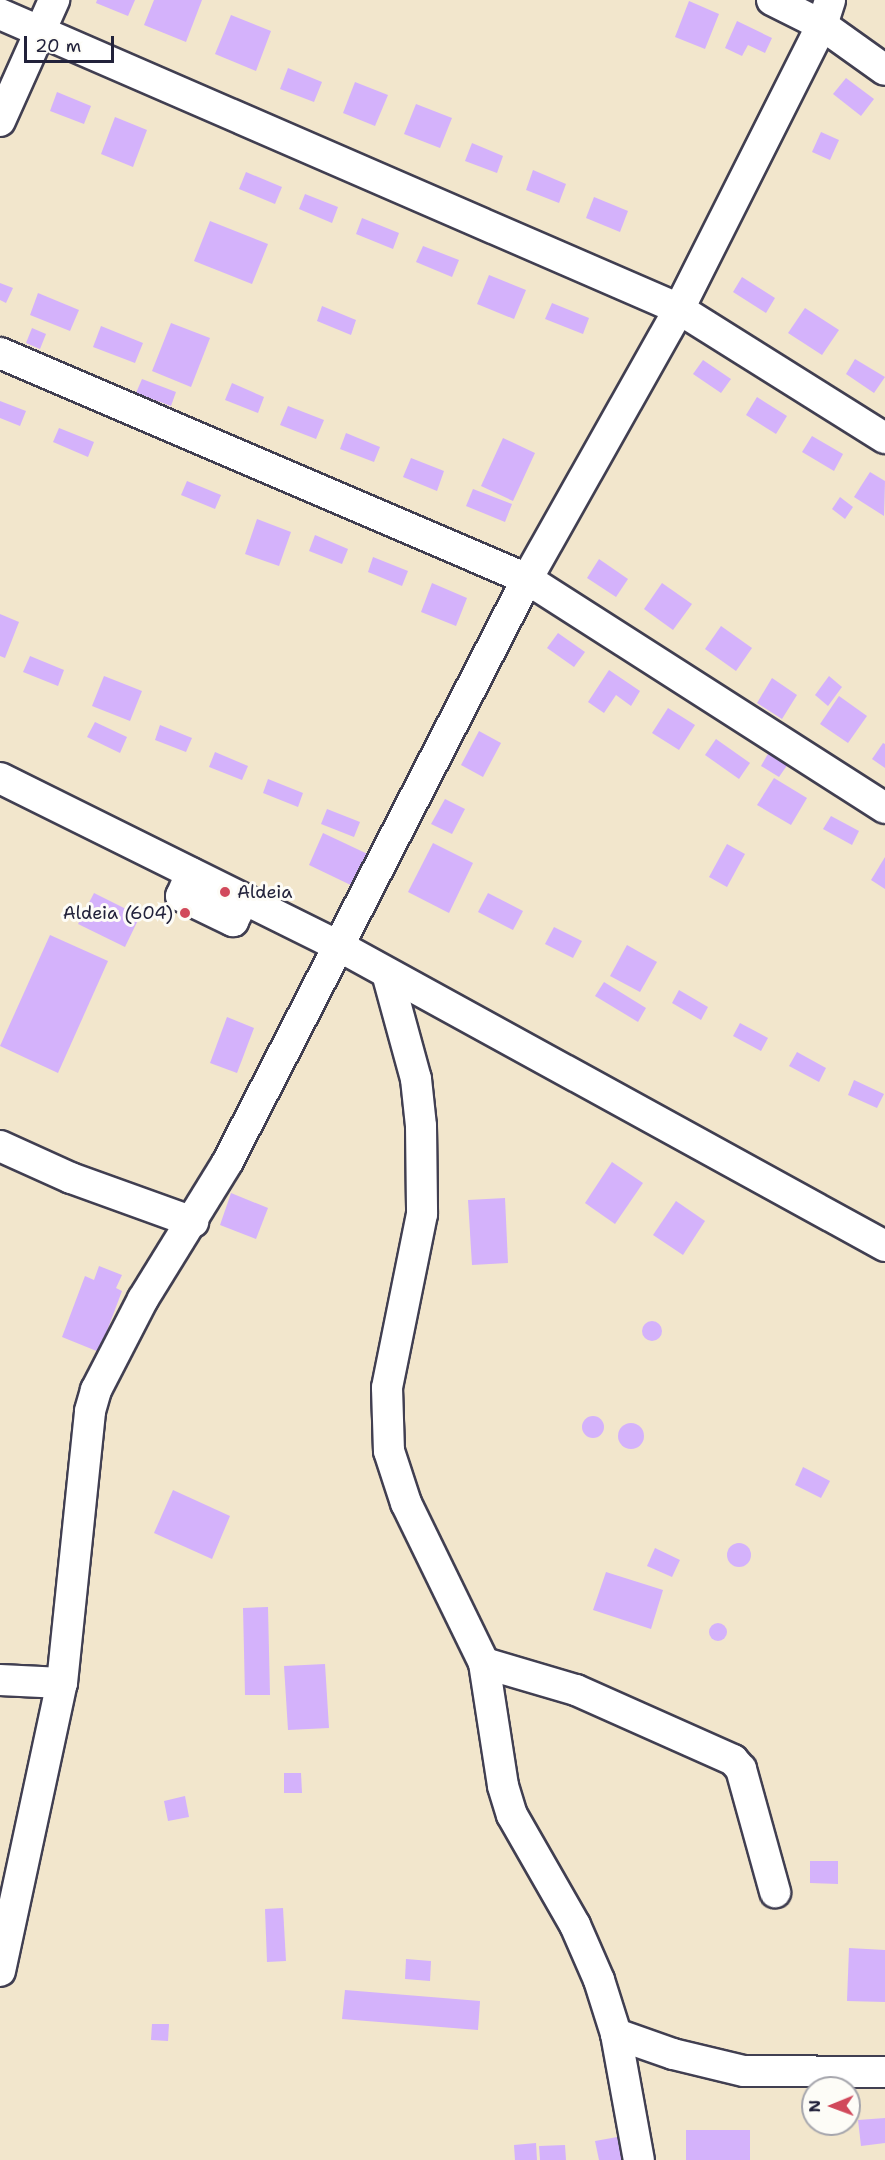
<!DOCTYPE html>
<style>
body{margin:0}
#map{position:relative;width:885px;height:2160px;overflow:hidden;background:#f2e6cc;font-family:"Shantell Sans",sans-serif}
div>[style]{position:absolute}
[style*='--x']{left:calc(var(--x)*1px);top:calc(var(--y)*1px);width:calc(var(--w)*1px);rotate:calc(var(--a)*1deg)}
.building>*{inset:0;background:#d4b2fb}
.round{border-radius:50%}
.roads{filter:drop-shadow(2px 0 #413f51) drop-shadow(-2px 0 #413f51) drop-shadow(0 2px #413f51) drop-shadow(0 -2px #413f51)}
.minor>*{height:30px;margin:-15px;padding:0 15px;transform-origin:15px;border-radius:15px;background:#fff}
.dots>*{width:16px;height:16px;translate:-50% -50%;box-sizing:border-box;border:3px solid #fdfcf7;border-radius:50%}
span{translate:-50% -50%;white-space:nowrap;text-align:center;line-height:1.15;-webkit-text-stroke:6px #fdfcf7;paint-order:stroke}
.poi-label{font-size:18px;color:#22223b}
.left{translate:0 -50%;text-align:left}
.right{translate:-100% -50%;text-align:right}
.north{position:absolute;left:801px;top:2076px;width:60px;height:60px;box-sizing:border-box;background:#fdfcf7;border:2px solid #a5a5ac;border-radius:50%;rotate:269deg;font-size:16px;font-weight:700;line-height:24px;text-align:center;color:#22223b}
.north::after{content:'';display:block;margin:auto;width:21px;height:27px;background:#d1495b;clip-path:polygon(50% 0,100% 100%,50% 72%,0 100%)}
.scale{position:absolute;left:24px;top:36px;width:90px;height:27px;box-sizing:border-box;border:3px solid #22223b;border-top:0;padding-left:8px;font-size:18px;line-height:21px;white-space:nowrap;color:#22223b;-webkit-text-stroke:4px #fdfcf7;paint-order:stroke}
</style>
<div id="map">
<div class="building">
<div style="clip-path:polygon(97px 0,135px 0,128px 16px,96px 3px)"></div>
<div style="clip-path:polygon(154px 0,202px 0,186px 42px,144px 25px)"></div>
<div style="clip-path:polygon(689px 1px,719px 14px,705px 49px,675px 37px)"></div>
<div style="clip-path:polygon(231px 15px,271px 31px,256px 71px,215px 54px)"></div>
<div style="clip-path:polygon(737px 21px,772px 38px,765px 53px,748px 45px,742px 56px,725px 48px)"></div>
<div style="clip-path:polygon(288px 68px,322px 82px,314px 102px,280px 89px)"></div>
<div style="clip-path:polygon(846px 78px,874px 99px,861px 116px,833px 94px)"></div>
<div style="clip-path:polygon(355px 82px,388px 95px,375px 126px,343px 113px)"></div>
<div style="clip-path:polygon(57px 92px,91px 106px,84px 124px,50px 111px)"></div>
<div style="clip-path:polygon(416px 104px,452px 118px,440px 148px,404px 134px)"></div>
<div style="clip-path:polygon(115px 117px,147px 130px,133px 167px,101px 154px)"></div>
<div style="clip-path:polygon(821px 132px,839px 140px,830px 160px,812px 152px)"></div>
<div style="clip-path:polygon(472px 143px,503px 156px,497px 173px,465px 161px)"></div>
<div style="clip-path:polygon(533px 170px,566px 184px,559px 203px,526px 190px)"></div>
<div style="clip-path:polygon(246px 172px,282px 187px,275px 204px,239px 189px)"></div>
<div style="clip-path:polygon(305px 194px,338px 207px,332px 223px,299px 209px)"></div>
<div style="clip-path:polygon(594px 197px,628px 211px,620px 232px,586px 218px)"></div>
<div style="clip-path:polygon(362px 218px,399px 233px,393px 249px,356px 234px)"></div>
<div style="clip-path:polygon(210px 221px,268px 244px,252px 284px,194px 261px)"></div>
<div style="clip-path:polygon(423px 246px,459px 260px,452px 277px,416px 262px)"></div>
<div style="clip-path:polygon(489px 275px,526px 290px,514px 319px,477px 304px)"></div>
<div style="clip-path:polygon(742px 277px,775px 298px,766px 313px,733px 292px)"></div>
<div style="clip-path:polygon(0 283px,13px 288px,6px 303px,0 300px)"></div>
<div style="clip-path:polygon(38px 293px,79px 310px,70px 331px,30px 315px)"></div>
<div style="clip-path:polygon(552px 303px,589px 318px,583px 334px,545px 319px)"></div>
<div style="clip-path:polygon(322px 306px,356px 320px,351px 335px,317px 321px)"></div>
<div style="clip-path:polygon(805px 308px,839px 330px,822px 355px,788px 333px)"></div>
<div style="clip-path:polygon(171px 323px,210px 338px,191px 387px,152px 371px)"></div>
<div style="clip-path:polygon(101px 326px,143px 343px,135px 363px,93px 347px)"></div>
<div style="clip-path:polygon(32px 328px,46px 334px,40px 349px,26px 343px)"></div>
<div style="clip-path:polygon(855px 359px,885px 377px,874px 393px,846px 374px)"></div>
<div style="clip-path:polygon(703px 360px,731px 379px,721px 393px,693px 374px)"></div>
<div style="clip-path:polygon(142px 379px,176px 392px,171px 406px,136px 393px)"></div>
<div style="clip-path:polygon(232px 383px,264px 397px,258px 413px,225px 400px)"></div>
<div style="clip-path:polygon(757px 397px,787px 416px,776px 434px,746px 415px)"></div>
<div style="clip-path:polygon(0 401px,26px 411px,20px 426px,0 418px)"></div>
<div style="clip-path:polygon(288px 406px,324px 420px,316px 439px,280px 425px)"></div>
<div style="clip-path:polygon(59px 428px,94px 442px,88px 457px,53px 442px)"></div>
<div style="clip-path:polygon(346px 433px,380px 447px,374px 462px,340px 449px)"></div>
<div style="clip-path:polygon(812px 436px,843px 454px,834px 471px,802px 452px)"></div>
<div style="clip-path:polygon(503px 438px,535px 453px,513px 501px,481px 486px)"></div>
<div style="clip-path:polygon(411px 458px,444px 471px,437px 491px,403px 477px)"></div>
<div style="clip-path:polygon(870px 472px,885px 481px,884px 516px,854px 497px)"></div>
<div style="clip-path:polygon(187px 481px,221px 495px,215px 509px,181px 495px)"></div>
<div style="clip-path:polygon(473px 489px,512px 504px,505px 522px,466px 506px)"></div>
<div style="clip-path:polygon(840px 497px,853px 507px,845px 519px,832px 509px)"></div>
<div style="clip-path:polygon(257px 519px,291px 532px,279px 566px,245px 554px)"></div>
<div style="clip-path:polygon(315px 535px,348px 549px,342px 564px,309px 551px)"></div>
<div style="clip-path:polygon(373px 557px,408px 571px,402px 586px,368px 572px)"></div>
<div style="clip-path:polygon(599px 559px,628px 579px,616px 597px,587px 578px)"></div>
<div style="clip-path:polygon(432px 583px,467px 598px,456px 626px,421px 612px)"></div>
<div style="clip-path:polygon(662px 583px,692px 604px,673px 630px,644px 609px)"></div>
<div style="clip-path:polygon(0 614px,19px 622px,5px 658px,0 656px)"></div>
<div style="clip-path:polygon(721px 626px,752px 648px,736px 671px,705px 649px)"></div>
<div style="clip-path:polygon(558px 633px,585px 652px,574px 667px,547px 648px)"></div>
<div style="clip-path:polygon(30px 656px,64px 670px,58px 686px,23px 672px)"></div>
<div style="clip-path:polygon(609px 670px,640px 691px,631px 706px,616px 695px,604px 713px,588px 702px)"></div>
<div style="clip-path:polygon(104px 676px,142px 691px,130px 721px,92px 706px)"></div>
<div style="clip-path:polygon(829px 676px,842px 687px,828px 706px,815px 695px)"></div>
<div style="clip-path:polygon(772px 678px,797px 695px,782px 719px,757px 703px)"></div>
<div style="clip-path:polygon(839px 696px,867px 716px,848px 743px,820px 724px)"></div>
<div style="clip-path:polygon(668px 708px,695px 725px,679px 750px,652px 733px)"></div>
<div style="clip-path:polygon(95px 722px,127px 737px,120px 753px,87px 737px)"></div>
<div style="clip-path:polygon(160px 725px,192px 738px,186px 752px,155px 740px)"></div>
<div style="clip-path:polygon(479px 731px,501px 743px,483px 777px,461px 765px)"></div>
<div style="clip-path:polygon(716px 739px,750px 763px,739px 779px,705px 755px)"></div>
<div style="clip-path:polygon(883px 743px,885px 744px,885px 768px,872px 759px)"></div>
<div style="clip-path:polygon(215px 752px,248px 766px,242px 780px,209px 767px)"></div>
<div style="clip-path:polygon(769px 752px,788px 764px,779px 777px,761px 766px)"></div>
<div style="clip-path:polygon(774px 778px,807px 798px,791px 825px,757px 805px)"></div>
<div style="clip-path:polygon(268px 779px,303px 793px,298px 807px,263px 793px)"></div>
<div style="clip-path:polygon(445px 799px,465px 809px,452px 834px,431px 824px)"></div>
<div style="clip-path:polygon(327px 809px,360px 822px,354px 837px,321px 824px)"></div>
<div style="clip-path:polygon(831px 816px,859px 831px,852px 845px,823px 829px)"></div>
<div style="clip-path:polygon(323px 833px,374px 857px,359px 889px,309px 865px)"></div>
<div style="clip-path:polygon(433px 843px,473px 863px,449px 913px,408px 892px)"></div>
<div style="clip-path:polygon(727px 844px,745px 854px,727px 887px,709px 877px)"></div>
<div style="clip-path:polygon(885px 857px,885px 889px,871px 880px)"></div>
<div style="clip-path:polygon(94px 893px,140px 916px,125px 947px,78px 924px)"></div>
<div style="clip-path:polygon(488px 893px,523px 911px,513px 930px,478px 912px)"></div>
<div style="clip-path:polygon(554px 927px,582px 941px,573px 958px,545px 944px)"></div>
<div style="clip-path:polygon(50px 935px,108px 961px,58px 1073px,0 1046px)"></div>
<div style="clip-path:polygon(627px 945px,657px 962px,640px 992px,610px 976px)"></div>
<div style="clip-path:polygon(604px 982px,646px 1008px,638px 1022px,595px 996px)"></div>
<div style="clip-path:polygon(679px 990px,708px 1007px,701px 1020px,672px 1003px)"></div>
<div style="clip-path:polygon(227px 1017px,254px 1028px,237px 1073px,210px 1063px)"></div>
<div style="clip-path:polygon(740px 1023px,768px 1038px,761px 1051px,733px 1036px)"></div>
<div style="clip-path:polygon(797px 1052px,826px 1068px,819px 1082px,789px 1066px)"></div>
<div style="clip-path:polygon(854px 1080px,884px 1094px,877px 1108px,848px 1095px)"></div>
<div style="clip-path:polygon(612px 1162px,643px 1183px,615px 1224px,585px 1203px)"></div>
<div style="clip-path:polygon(231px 1193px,268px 1208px,256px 1239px,220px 1225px)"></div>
<div style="clip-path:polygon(505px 1198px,508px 1263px,472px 1265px,468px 1200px)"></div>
<div style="clip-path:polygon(676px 1201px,705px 1221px,683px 1255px,653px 1235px)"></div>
<div style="clip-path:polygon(99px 1266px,122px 1275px,116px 1288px,122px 1291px,99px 1352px,62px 1337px,85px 1276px,94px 1280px)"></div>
<div class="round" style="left:642px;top:1321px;width:20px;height:20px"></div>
<div class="round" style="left:582px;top:1416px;width:22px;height:22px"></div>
<div class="round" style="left:618px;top:1423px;width:26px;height:26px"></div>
<div style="clip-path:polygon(803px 1467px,830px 1481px,821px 1498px,795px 1485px)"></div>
<div style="clip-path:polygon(173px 1490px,230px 1516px,212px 1559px,154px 1533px)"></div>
<div class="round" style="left:727px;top:1543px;width:24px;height:24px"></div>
<div style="clip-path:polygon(655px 1548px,680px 1560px,672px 1577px,647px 1566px)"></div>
<div style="clip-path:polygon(606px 1572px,663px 1590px,651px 1629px,593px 1610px)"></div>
<div style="clip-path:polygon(268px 1607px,270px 1695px,245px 1695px,243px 1608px)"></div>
<div class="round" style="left:709px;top:1623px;width:18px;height:18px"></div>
<div style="clip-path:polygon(325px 1664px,329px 1728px,288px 1730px,284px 1666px)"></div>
<div style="clip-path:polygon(284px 1773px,301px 1773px,302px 1793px,284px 1793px)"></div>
<div style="clip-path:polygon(185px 1796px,189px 1817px,168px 1821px,164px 1801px)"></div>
<div style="clip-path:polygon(810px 1861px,838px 1861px,838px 1884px,810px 1883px)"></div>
<div style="clip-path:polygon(283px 1908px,286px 1961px,267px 1962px,265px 1909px)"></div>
<div style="clip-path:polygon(849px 1948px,885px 1950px,885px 2002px,847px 2001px)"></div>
<div style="clip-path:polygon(406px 1959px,431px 1961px,430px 1981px,405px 1979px)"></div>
<div style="clip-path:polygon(345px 1990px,480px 2001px,478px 2030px,342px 2019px)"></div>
<div style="clip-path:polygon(152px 2024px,169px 2024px,168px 2041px,151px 2040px)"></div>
<div style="clip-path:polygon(885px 2118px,885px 2143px,861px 2146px,858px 2120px)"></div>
<div style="clip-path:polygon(686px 2130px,750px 2130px,750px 2160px,686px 2160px)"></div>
<div style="clip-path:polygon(623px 2136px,624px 2160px,599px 2160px,595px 2141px)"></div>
<div style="clip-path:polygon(536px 2143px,537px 2160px,515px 2160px,514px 2145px)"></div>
<div style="clip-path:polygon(565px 2145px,566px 2160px,540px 2160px,539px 2146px)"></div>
</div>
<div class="roads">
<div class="minor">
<div style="--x:772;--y:0;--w:56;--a:26.6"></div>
<div style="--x:822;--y:25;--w:77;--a:35.5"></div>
<div style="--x:0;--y:14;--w:740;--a:23.48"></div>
<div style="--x:679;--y:309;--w:243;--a:32.1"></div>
<div style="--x:0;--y:121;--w:133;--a:-65.9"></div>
<div style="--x:0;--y:353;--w:573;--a:23.21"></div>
<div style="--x:527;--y:579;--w:425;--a:32.6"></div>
<div style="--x:0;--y:778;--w:376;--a:26.4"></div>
<div style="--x:337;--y:945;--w:625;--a:28.78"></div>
<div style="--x:191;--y:873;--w:25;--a:113"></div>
<div style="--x:181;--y:896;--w:58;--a:25.7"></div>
<div style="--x:233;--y:921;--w:25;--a:-63"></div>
<div style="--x:387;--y:973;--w:110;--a:74.7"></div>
<div style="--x:416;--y:1079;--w:47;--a:83.9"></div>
<div style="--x:421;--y:1126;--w:88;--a:89.3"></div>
<div style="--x:422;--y:1214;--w:177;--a:101.4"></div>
<div style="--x:387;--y:1388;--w:63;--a:88.2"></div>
<div style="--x:389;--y:1451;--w:55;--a:71.9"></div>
<div style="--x:406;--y:1503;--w:178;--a:64"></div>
<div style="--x:484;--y:1663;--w:124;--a:81.2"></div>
<div style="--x:503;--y:1786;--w:30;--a:73"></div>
<div style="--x:512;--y:1815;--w:127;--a:60.2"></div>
<div style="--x:575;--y:1925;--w:60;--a:66.4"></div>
<div style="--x:599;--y:1980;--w:57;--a:72.5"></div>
<div style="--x:616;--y:2034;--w:128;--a:79.7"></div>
<div style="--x:0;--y:1146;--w:78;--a:24.3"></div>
<div style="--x:71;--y:1178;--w:130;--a:19.8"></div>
<div style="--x:484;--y:1663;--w:96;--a:16.4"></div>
<div style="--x:576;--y:1690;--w:172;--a:24"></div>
<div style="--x:733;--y:1760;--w:12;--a:48"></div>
<div style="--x:741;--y:1769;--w:128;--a:74.5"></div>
<div style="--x:0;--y:1680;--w:62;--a:2.8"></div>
<div style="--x:0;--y:1971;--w:295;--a:-77.9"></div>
<div style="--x:62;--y:1683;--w:273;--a:-84.1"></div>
<div style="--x:90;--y:1411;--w:22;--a:-74"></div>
<div style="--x:96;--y:1390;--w:102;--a:-62.7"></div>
<div style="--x:143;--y:1299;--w:160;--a:-58.3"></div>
<div style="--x:227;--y:1163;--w:657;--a:-62.81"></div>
<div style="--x:527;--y:579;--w:310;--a:-60.6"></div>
<div style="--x:679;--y:309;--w:318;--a:-63.3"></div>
<div style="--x:822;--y:25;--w:26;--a:-72"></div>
<div style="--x:616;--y:2034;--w:60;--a:19.3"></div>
<div style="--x:673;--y:2054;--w:73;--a:13.5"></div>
<div style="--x:744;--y:2071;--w:141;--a:0.4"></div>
</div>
</div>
<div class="dots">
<div style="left:225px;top:892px;background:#d1495b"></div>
<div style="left:185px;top:913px;background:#d1495b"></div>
</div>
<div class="poi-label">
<span class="left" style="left:237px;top:892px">Aldeia</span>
<span class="right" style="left:173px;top:913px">Aldeia (604)</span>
</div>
<div class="north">N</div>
<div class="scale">20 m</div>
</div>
